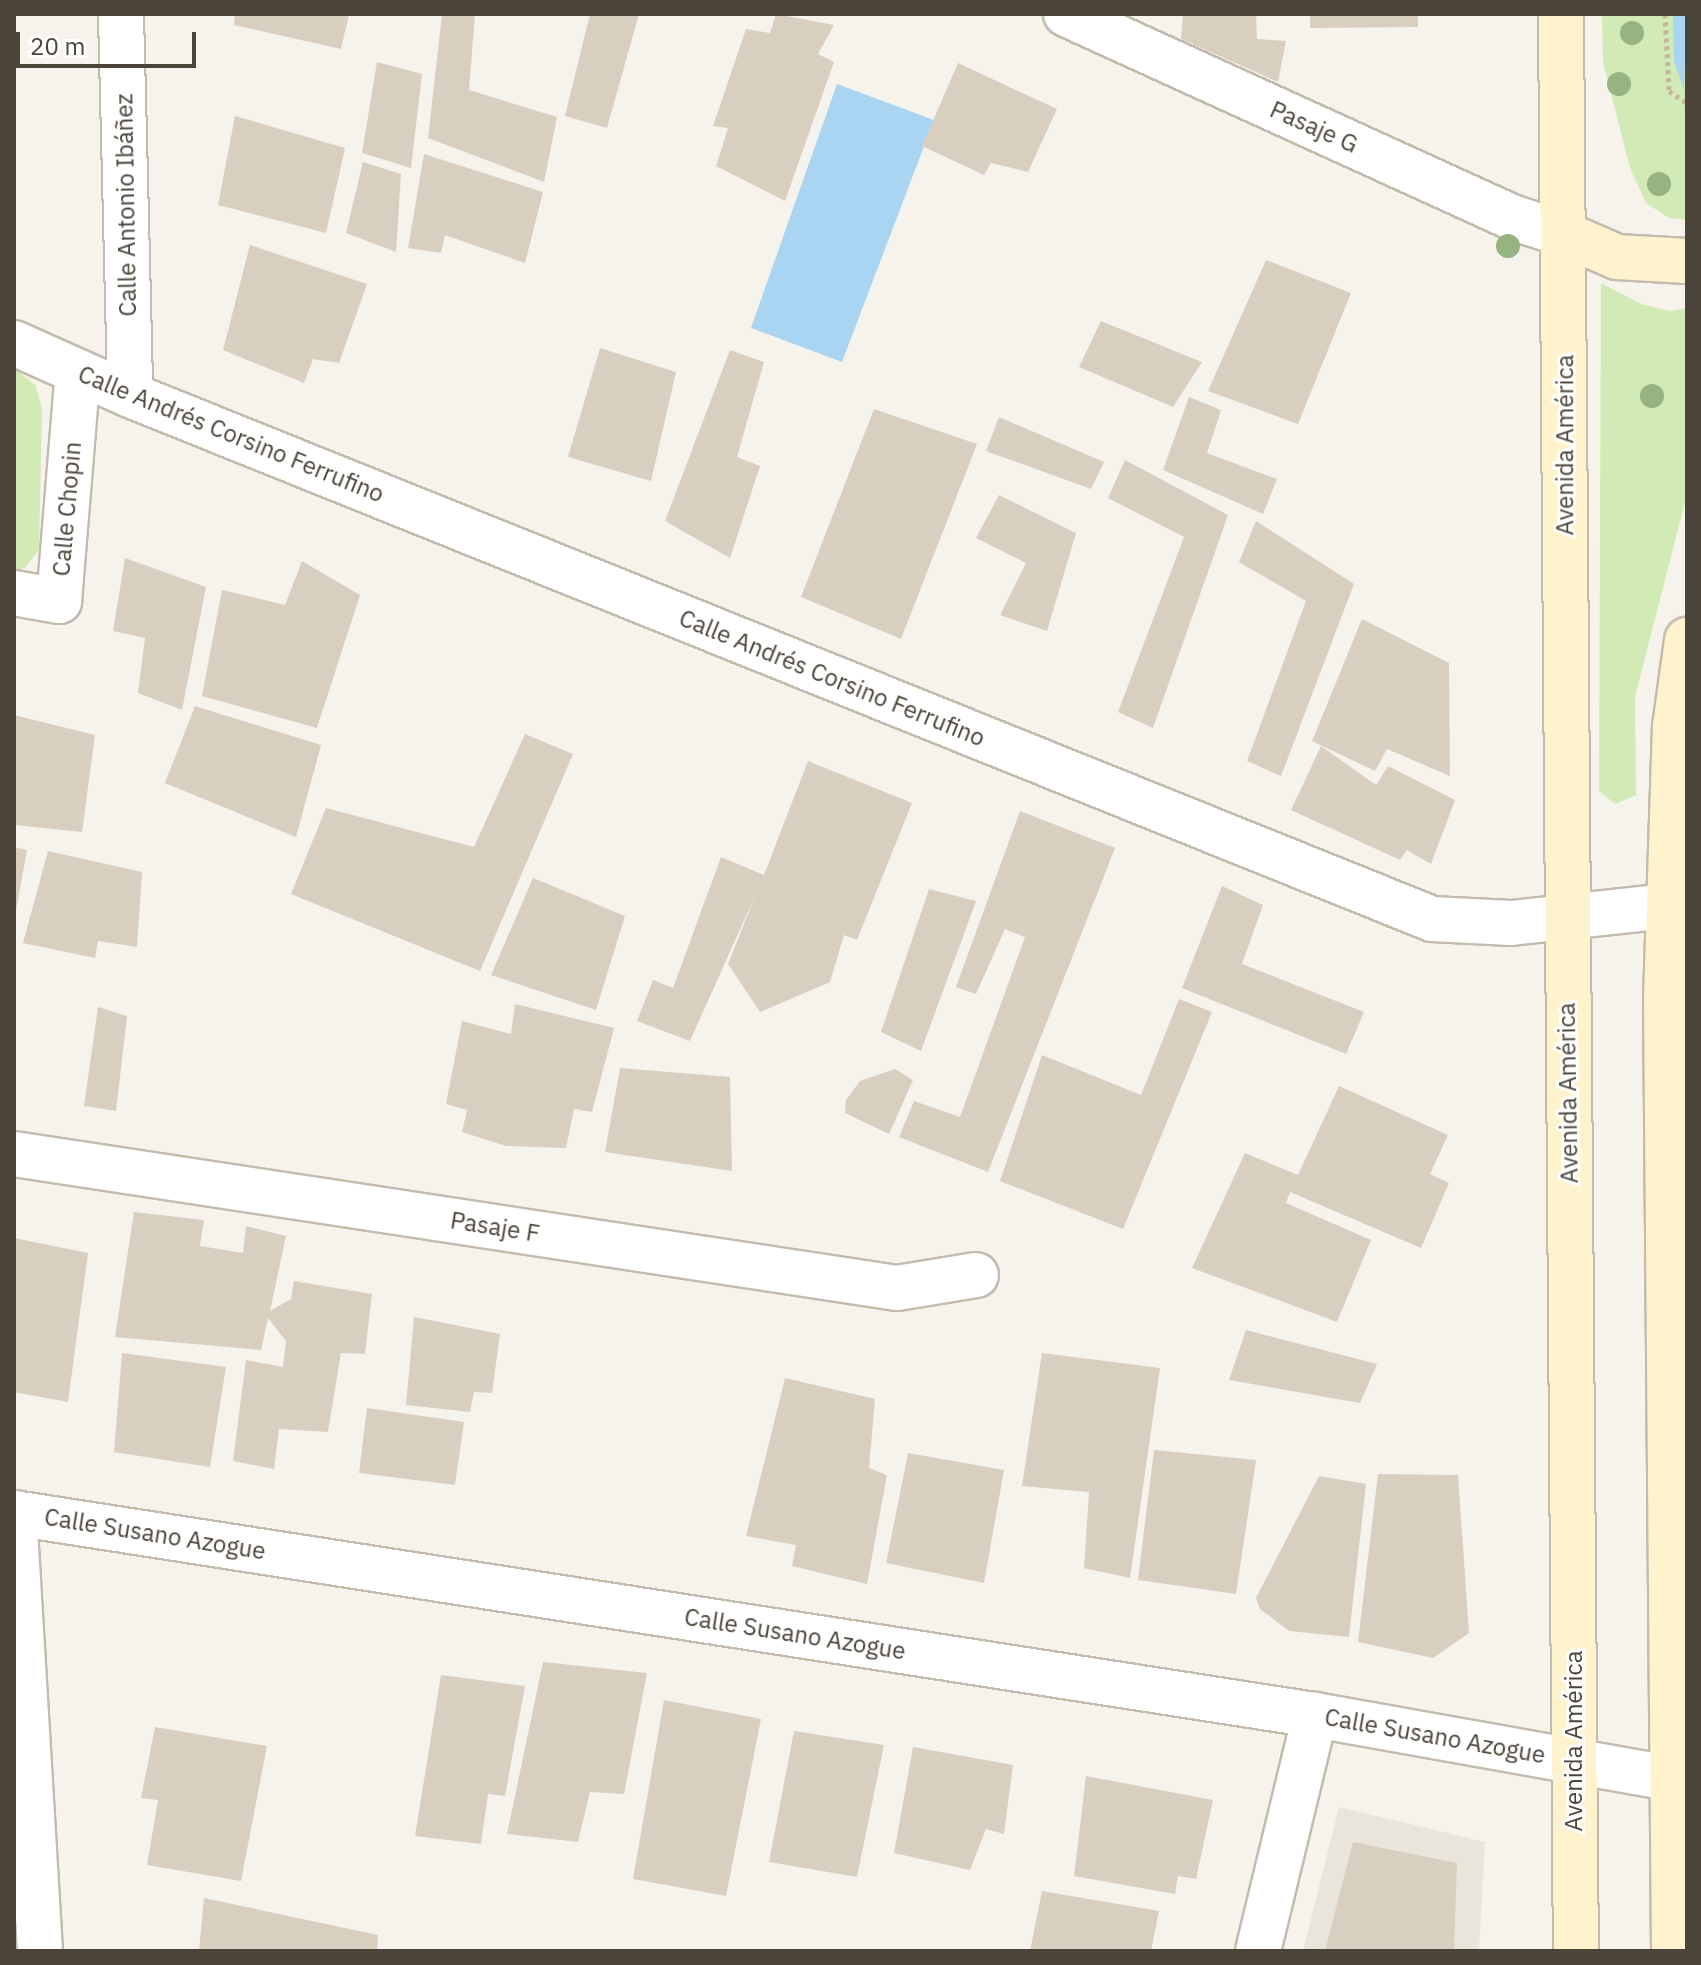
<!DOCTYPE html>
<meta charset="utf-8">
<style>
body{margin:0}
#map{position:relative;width:1701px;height:1965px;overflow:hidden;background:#f6f3ec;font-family:"IBM Plex Sans",sans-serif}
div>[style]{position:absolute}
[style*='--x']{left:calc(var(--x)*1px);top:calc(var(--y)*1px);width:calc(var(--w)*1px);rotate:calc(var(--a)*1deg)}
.residential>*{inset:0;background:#eae5da}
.green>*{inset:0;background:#d2eab5}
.water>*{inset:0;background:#a9d4f2}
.building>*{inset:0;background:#d8cfc1}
.path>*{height:5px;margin-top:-2.5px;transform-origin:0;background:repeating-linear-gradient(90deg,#c4b79f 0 4px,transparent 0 8px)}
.roads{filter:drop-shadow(2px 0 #c2bbae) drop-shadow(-2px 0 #c2bbae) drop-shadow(0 2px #c2bbae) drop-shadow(0 -2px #c2bbae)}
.street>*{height:44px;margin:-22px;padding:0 22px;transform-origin:22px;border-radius:22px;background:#fff}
.secondary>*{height:44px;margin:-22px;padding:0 22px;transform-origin:22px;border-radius:22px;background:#fff3cd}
.trees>*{width:24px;height:24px;margin:-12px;border-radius:50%;background:#97b381}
span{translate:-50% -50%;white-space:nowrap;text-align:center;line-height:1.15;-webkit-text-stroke:6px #fff;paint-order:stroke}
.street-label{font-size:24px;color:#4b4439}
.frame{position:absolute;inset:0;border:16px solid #4b4439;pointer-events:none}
.scale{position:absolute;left:16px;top:32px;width:180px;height:36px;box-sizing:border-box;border:4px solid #4b4439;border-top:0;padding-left:10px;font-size:24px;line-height:28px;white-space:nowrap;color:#4b4439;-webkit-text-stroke:6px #fff;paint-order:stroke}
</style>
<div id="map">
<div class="residential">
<div style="clip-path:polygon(1339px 1807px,1485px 1842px,1479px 1951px,1303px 1951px)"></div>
</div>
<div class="green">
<div style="clip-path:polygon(1602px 14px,1687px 14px,1687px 220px,1669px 218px,1646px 203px,1630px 168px,1603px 62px)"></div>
<div style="clip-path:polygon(1601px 283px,1641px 304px,1670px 311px,1687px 308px,1687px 494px,1635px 697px,1636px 795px,1615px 804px,1599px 791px)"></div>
<div style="clip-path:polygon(14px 368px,36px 386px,42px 409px,39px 550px,25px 568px,14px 570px)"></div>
</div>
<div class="water">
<div style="clip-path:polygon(1673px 14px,1687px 14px,1684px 89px,1674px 62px)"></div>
<div style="clip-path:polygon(837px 84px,934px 120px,842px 362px,751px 328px)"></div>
</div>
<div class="building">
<div style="clip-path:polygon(235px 14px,349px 14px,341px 49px,234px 25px)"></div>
<div style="clip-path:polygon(442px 14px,475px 14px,469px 90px,557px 117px,544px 182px,428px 138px)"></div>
<div style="clip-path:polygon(590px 14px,639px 14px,607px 128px,565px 116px)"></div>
<div style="clip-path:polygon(776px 14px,834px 25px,818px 54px,834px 62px,785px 201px,716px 166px,728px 128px,713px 126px,746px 29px,770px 33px)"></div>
<div style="clip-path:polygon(1183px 14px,1256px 14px,1257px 39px,1286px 41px,1278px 82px,1181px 39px)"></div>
<div style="clip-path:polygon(1310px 14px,1418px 14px,1418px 27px,1310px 28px)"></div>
<div style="clip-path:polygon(377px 62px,422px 74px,411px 168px,362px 153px)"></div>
<div style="clip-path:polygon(958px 63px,1057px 109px,1028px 172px,991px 163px,984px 175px,922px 146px)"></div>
<div style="clip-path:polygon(235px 116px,345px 148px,326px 233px,218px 205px)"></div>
<div style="clip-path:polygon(424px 154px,543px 192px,525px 263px,445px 235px,441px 253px,408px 248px)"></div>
<div style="clip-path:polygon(363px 162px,401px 174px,396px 252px,346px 233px)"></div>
<div style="clip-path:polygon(250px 245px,367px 284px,339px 363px,313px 359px,304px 383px,223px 350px)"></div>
<div style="clip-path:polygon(1266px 260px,1351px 293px,1298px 424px,1208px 391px)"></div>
<div style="clip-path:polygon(1101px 321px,1202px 362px,1173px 407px,1079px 367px)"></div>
<div style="clip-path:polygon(600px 348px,676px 372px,651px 481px,568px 457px)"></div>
<div style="clip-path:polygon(730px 350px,764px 362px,737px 457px,760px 466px,730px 558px,665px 521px)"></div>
<div style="clip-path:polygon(1189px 397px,1221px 410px,1207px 453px,1277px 479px,1263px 514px,1163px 470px)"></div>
<div style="clip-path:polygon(874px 409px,977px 444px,901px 639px,801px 597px)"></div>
<div style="clip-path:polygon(999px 417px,1104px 462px,1091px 489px,986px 451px)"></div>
<div style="clip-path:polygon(1125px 460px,1228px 515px,1153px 728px,1118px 712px,1184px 537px,1108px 498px)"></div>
<div style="clip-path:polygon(999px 495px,1076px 533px,1047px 631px,1000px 615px,1026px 563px,976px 538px)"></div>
<div style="clip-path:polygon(1256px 521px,1354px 584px,1281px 776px,1247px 761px,1306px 601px,1239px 562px)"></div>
<div style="clip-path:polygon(125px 558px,206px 587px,182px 710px,138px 693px,145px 638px,113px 631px)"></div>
<div style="clip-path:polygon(302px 561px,360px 595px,317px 728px,202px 696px,222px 590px,285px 605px)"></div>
<div style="clip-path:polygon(1362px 619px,1449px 663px,1450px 776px,1387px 749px,1375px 771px,1312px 741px)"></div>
<div style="clip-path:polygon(195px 706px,321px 745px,296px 837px,165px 783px)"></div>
<div style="clip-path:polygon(14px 715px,95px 735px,82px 832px,14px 825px)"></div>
<div style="clip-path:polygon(525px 734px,573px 754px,480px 971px,291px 894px,326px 808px,474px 847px)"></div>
<div style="clip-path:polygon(1321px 746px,1376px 785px,1388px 766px,1455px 800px,1431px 864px,1407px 850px,1400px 860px,1291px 810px)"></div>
<div style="clip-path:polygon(808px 761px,912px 803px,857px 940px,844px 935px,830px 982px,760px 1012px,728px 964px,755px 896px,690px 1041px,637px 1021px,653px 980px,673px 988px,721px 857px,764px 875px)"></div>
<div style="clip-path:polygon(1020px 811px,1115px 848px,988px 1172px,899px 1137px,914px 1101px,960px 1117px,1025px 937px,1005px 929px,976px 994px,956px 987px)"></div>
<div style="clip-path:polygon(14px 847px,27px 850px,16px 911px,14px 911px)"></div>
<div style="clip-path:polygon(48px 851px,142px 872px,137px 947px,98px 941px,95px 958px,23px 943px)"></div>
<div style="clip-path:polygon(533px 878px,625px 916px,596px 1010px,491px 975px)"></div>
<div style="clip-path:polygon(1222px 886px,1263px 905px,1242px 964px,1364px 1012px,1346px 1054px,1182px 988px)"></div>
<div style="clip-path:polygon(929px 889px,976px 901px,921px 1051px,881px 1032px)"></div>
<div style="clip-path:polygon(1179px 999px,1212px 1012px,1123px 1229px,1000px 1181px,1042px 1055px,1141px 1095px)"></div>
<div style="clip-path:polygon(515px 1004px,614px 1028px,592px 1112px,574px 1109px,566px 1148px,506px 1146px,462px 1132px,467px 1110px,446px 1104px,462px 1021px,511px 1034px)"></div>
<div style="clip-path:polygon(98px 1007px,127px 1016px,116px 1111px,84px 1106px)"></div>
<div style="clip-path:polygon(620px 1068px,730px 1077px,732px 1171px,605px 1152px)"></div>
<div style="clip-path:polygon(895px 1069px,913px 1080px,889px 1134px,845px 1113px,846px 1100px,860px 1081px)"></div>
<div style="clip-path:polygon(1339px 1086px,1448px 1135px,1430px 1174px,1449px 1183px,1421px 1248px,1290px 1192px,1286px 1203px,1371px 1240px,1337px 1322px,1192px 1268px,1245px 1153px,1298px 1175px)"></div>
<div style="clip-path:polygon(134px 1212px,204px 1220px,200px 1246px,243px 1253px,246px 1226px,286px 1236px,270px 1311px,291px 1299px,294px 1281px,372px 1294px,365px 1354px,341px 1353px,328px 1432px,279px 1429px,274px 1469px,233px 1461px,246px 1360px,283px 1367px,286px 1341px,268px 1318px,261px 1350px,115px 1337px)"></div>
<div style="clip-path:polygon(14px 1238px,88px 1253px,68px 1402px,14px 1392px)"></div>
<div style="clip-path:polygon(414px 1317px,500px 1334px,492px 1393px,474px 1392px,470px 1412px,406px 1405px)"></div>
<div style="clip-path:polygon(1246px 1330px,1377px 1364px,1360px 1403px,1229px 1380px)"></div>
<div style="clip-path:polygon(122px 1353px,226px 1367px,210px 1467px,114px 1452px)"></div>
<div style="clip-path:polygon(1042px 1353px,1160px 1368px,1130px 1578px,1084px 1568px,1089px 1492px,1022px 1486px)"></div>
<div style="clip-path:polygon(785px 1378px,875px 1399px,869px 1468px,887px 1475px,867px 1584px,792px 1566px,796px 1545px,746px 1536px)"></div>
<div style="clip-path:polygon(367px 1408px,464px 1422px,455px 1485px,359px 1473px)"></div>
<div style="clip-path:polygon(1154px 1450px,1256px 1460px,1236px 1594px,1138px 1580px)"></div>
<div style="clip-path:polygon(908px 1453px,1004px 1470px,984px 1583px,886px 1563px)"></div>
<div style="clip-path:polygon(1378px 1474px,1458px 1475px,1469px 1633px,1433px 1658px,1358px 1642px)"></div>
<div style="clip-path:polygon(1319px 1476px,1366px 1484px,1349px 1637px,1289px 1631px,1260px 1609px,1256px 1598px)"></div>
<div style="clip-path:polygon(543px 1662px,647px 1673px,624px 1794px,590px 1792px,578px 1842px,507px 1834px)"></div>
<div style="clip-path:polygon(441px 1675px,525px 1686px,505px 1796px,488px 1794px,481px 1844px,415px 1836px)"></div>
<div style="clip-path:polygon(664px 1700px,761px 1719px,726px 1896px,633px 1879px)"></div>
<div style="clip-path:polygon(155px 1727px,267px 1746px,241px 1881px,147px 1865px,158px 1800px,141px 1798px)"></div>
<div style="clip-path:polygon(794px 1731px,884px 1745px,857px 1877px,769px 1862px)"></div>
<div style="clip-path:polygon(913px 1747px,1013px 1765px,1004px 1834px,986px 1829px,970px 1870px,894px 1853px)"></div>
<div style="clip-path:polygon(1086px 1776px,1213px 1800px,1196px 1879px,1178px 1876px,1175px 1894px,1074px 1876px)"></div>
<div style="clip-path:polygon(1353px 1842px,1457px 1863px,1454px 1951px,1325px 1951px)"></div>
<div style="clip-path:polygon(1042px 1891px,1159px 1911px,1151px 1951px,1030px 1951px)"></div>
<div style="clip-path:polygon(204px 1898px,378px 1935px,377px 1951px,199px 1951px)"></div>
</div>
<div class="path">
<div style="--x:1665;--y:14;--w:77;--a:87"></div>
<div style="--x:1669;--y:91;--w:22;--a:34"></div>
</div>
<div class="roads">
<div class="street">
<div style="--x:121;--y:14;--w:381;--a:88.6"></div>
<div style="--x:1066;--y:14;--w:492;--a:24.5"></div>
<div style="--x:1514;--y:218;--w:52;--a:17.7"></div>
<div style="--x:14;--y:343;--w:127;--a:24.1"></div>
<div style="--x:130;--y:395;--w:1403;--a:21.92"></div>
<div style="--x:1432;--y:919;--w:79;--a:2.9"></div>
<div style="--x:1511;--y:923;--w:177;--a:-6.2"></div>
<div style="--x:14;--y:593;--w:46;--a:10.1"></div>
<div style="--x:59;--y:601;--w:230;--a:-85.3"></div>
<div style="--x:14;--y:1154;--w:893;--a:8.63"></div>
<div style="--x:897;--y:1288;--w:80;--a:-9.3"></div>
<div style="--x:14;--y:1513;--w:1317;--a:8.83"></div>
<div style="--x:1315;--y:1715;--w:378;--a:10.1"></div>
<div style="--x:14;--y:1513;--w:439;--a:86.6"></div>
<div style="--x:1258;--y:1951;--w:243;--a:-76.4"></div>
</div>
<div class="secondary">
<div style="--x:1561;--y:14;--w:1937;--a:89.56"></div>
<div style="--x:1564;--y:234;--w:58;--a:23.5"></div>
<div style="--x:1617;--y:257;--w:70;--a:3.3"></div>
<div style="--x:1674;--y:1951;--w:953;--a:-90.48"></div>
<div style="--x:1666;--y:998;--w:271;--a:-88.1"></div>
<div style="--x:1675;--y:727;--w:88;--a:-82.1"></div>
</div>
</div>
<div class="trees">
<div style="left:1632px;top:33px"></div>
<div style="left:1619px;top:84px"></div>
<div style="left:1659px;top:184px"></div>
<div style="left:1508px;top:246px"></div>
<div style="left:1652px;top:396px"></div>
</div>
<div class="street-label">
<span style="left:1314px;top:127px;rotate:24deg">Pasaje G</span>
<span style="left:126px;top:205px;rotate:-91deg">Calle Antonio Ibáñez</span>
<span style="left:231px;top:434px;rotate:22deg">Calle Andrés Corsino Ferrufino</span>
<span style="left:1565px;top:445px;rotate:-90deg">Avenida América</span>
<span style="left:67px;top:509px;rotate:-85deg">Calle Chopin</span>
<span style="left:832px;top:678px;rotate:22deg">Calle Andrés Corsino Ferrufino</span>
<span style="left:1568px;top:1093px;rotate:-91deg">Avenida América</span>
<span style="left:495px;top:1227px;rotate:9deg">Pasaje F</span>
<span style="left:155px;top:1534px;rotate:9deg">Calle Susano Azogue</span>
<span style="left:795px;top:1634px;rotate:9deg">Calle Susano Azogue</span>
<span style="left:1435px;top:1736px;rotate:10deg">Calle Susano Azogue</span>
<span style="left:1574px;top:1741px;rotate:-90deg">Avenida América</span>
</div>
<div class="frame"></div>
<div class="scale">20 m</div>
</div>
